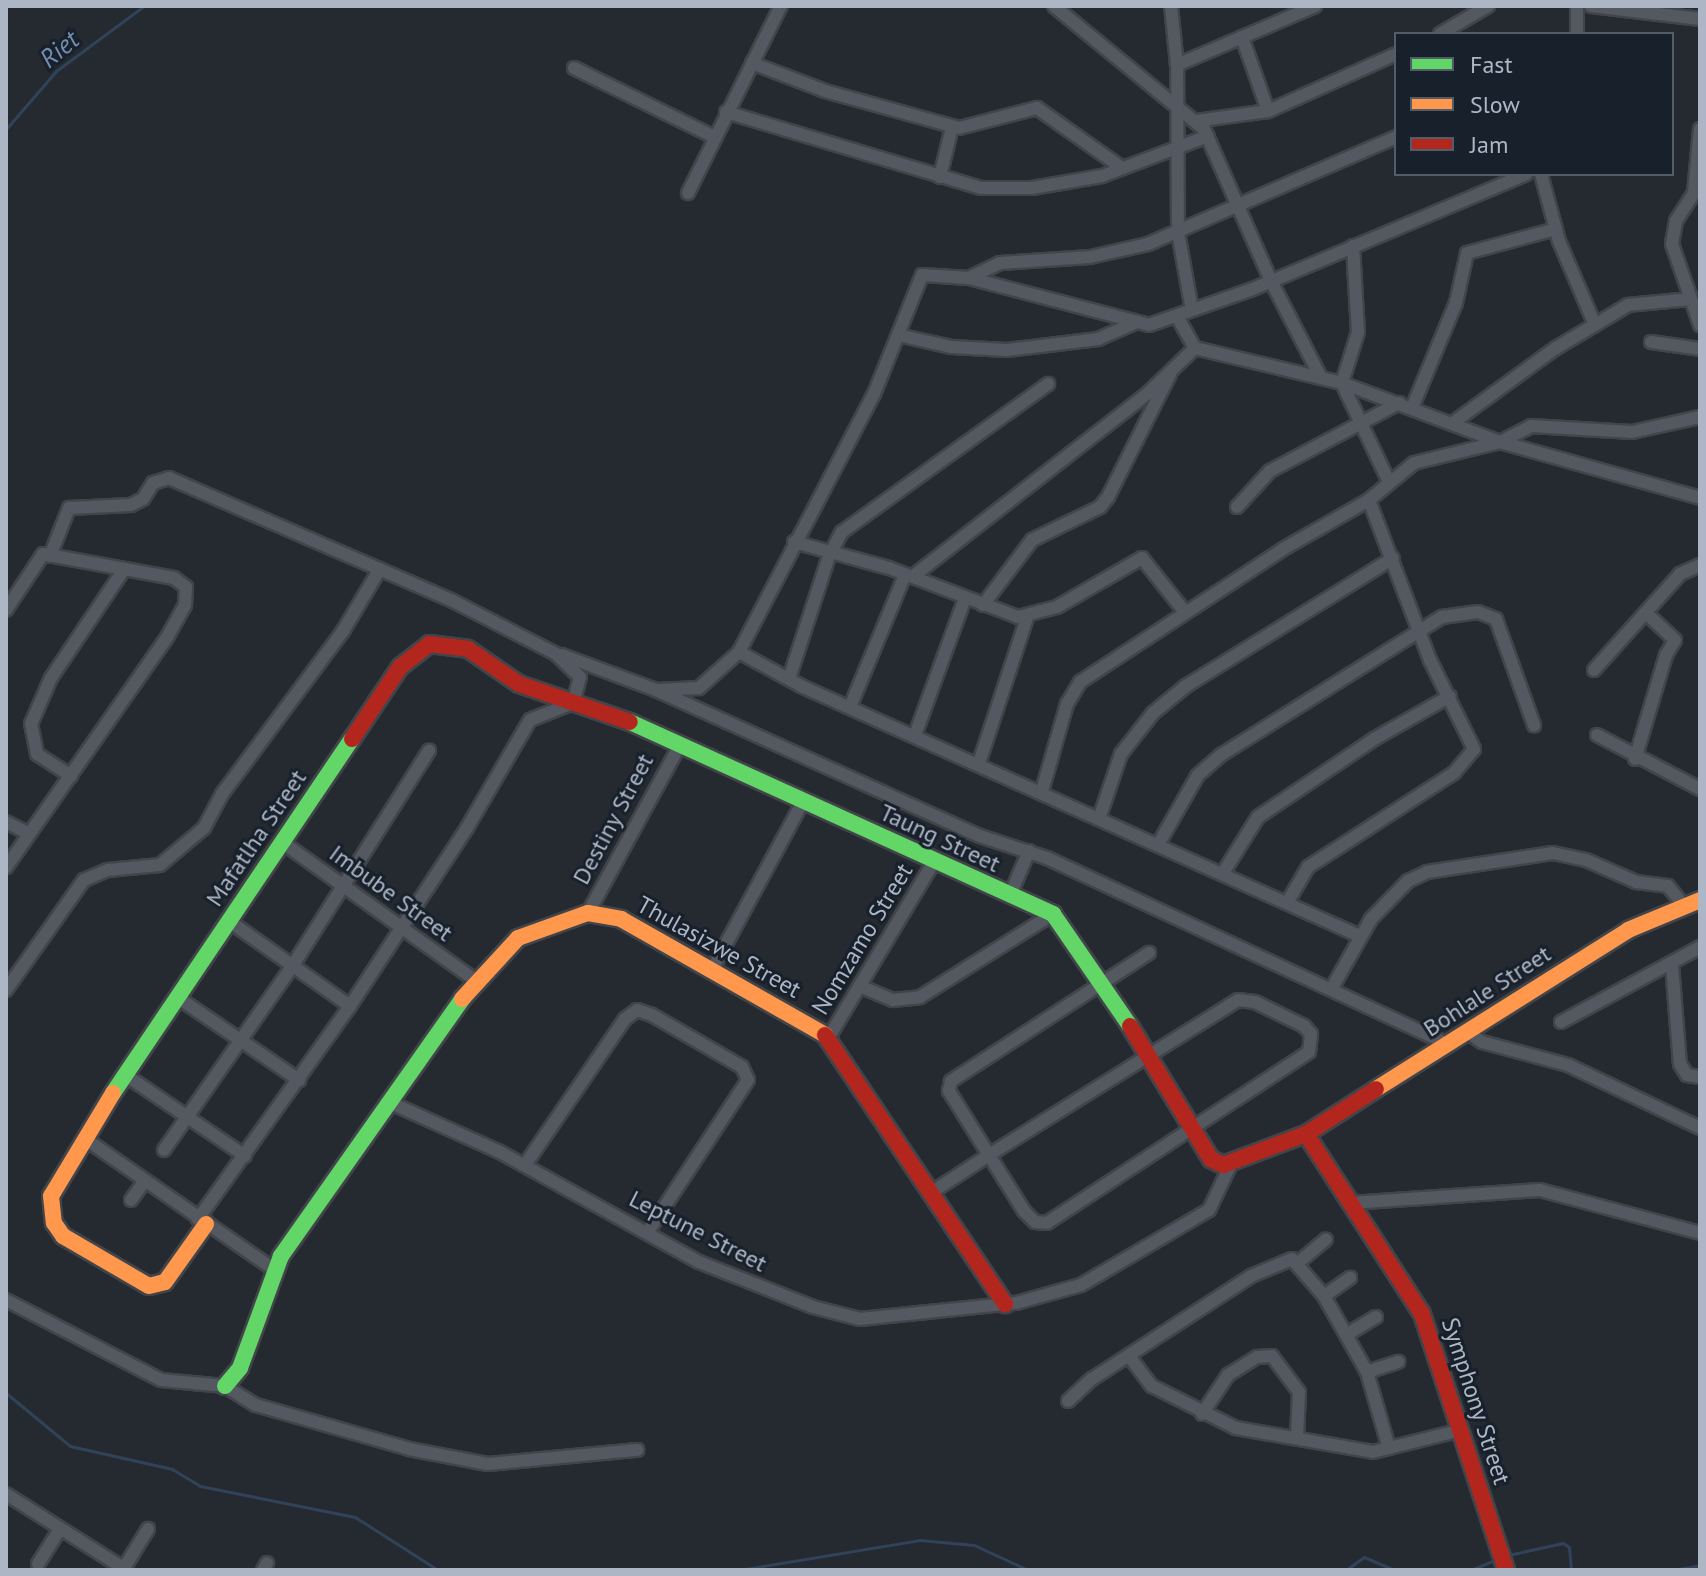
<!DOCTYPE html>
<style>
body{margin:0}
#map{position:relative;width:1706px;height:1576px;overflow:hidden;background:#252a31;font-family:"PT Sans",sans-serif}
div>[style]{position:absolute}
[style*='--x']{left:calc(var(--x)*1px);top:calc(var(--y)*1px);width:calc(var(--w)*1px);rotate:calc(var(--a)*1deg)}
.stream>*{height:3px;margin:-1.5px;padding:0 1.5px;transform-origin:1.5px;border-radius:1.5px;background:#30435b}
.roads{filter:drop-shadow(2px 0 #41454a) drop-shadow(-2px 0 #41454a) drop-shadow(0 2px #41454a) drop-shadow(0 -2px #41454a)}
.street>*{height:12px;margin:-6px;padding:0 6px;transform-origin:6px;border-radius:6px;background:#545860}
.fast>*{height:16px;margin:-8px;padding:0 8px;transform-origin:8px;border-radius:8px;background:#63d668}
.slow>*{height:16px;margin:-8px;padding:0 8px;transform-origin:8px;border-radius:8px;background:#ff974d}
.jam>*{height:16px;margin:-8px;padding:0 8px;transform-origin:8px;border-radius:8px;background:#b3261e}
span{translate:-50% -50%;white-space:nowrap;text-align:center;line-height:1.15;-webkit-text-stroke:6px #18202c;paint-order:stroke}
.street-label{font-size:24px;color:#acb6c4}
.water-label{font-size:26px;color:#738eae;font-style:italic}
.frame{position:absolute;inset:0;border:8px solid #acb6c4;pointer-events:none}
.legend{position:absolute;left:1394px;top:32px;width:280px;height:144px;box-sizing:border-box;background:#18202c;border:2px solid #535c69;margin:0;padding:10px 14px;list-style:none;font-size:24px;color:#acb6c4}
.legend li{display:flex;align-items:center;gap:16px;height:40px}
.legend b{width:40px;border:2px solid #535c69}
</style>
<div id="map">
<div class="stream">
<div style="--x:6;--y:129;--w:77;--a:-49.2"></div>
<div style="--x:56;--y:71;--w:109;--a:-36.5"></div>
<div style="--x:6;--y:1393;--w:83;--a:39.6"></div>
<div style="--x:70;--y:1446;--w:105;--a:12.7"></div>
<div style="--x:172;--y:1469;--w:33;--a:31"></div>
<div style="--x:200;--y:1486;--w:158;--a:11.3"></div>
<div style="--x:355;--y:1517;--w:98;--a:32.6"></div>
<div style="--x:1508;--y:1555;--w:56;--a:-12.3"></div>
<div style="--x:1563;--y:1543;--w:7;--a:34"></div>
<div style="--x:1569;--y:1547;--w:23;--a:85"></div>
<div style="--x:739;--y:1570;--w:183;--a:-9.4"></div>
<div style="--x:920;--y:1540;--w:54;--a:5.3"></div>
<div style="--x:974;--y:1545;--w:60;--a:24.8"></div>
<div style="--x:1346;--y:1570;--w:22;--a:-36"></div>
<div style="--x:1364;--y:1557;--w:34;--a:23"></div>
<div style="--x:1471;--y:1570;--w:28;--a:-23"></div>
<div style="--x:1673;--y:1570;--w:27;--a:-10"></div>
</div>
<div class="roads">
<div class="street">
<div style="--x:1054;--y:6;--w:194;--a:39.4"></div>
<div style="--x:1204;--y:129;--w:166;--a:66.2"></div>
<div style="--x:1271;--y:281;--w:109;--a:62.7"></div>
<div style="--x:1171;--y:6;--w:59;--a:84.2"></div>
<div style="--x:1591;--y:6;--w:110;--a:6.8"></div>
<div style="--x:1440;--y:34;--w:56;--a:-30.3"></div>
<div style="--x:1577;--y:34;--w:28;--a:-90"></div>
<div style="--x:1242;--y:37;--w:78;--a:70.6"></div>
<div style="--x:752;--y:63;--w:78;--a:21"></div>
<div style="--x:825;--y:91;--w:139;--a:15.4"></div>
<div style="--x:959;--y:128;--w:81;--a:-14.4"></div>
<div style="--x:1037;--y:108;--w:104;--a:35.2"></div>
<div style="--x:574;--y:68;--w:156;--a:26.2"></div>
<div style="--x:726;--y:112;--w:266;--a:16.6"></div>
<div style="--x:981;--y:188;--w:51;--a:0"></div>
<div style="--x:1032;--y:188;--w:71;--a:-9.7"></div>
<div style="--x:1102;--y:176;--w:113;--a:-20.7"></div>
<div style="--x:1196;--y:121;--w:73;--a:-7.9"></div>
<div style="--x:1268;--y:111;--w:140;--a:-24"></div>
<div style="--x:1700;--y:129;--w:64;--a:95.4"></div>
<div style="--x:1694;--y:193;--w:33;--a:123"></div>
<div style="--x:1676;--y:221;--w:23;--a:100"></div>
<div style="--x:1672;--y:244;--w:86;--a:70.9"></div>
<div style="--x:1541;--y:174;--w:69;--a:75"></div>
<div style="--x:1559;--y:241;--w:91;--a:66.8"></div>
<div style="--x:940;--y:177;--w:51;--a:-76.5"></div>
<div style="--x:688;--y:193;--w:209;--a:-63.6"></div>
<div style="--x:1353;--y:246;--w:86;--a:86.7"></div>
<div style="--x:1358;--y:332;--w:53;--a:107.4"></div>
<div style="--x:1342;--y:383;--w:110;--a:64.6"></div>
<div style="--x:969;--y:278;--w:34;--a:-26"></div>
<div style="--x:1000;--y:263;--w:90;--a:-3.8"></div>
<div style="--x:1090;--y:257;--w:59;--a:-12.6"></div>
<div style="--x:1148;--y:244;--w:270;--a:-23.3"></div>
<div style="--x:1192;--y:310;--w:79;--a:-100.2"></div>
<div style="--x:1178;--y:232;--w:167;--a:-90.3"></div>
<div style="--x:1177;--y:65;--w:150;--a:-23.1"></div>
<div style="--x:1177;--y:316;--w:37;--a:61"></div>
<div style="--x:1195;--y:348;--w:151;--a:13.4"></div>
<div style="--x:1342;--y:383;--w:169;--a:20.5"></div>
<div style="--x:1500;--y:442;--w:208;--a:15.6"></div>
<div style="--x:898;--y:335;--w:54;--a:12.8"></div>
<div style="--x:951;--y:347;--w:56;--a:3.1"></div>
<div style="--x:1007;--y:350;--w:92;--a:-6.9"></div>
<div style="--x:1098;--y:339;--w:40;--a:-23.4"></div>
<div style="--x:1651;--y:342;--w:49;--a:8.1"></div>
<div style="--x:1412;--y:408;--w:114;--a:-67.3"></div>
<div style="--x:1456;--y:303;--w:51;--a:-77.6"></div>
<div style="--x:1467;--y:253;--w:92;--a:-15.1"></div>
<div style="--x:1454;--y:422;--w:126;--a:-36"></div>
<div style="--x:1556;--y:348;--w:84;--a:-30.8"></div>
<div style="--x:1628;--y:305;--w:62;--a:-5.5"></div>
<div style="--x:1237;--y:507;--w:49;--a:-47.5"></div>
<div style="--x:1270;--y:471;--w:146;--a:-27.8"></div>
<div style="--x:794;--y:542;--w:98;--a:15.3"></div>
<div style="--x:889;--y:568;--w:138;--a:20.8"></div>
<div style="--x:1018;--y:617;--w:40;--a:-14.4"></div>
<div style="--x:1057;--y:607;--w:98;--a:-30"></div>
<div style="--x:1142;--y:558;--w:69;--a:51.5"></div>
<div style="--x:50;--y:556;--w:52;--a:-68.4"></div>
<div style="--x:69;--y:508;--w:62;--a:-2.8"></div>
<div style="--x:131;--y:505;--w:13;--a:-27"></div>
<div style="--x:143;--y:499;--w:19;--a:-58"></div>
<div style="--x:153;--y:483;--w:17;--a:-17"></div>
<div style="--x:169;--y:478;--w:309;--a:23.4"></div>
<div style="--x:453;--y:601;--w:116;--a:27.2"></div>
<div style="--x:556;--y:654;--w:33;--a:44"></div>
<div style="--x:580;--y:677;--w:27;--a:105"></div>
<div style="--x:573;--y:703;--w:46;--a:158.4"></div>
<div style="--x:530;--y:720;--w:125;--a:120.3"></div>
<div style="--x:467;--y:828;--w:213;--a:123.3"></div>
<div style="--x:350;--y:1006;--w:262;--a:125.5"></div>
<div style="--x:912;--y:577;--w:299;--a:-37.9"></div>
<div style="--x:1148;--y:393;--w:65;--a:-43.8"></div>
<div style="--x:983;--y:605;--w:81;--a:-53"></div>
<div style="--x:1032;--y:540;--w:76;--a:-25.9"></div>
<div style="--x:1100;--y:507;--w:13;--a:-51"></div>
<div style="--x:1108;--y:497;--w:138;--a:-63.2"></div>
<div style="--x:6;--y:610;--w:67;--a:-56.5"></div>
<div style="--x:43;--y:554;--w:133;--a:10.4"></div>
<div style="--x:174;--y:578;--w:15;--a:37"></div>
<div style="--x:186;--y:587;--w:18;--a:93"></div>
<div style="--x:185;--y:605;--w:35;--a:119"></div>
<div style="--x:168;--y:636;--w:282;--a:125"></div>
<div style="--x:739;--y:652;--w:71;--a:28.7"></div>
<div style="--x:801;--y:686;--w:612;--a:24.1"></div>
<div style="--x:562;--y:655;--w:100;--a:20.4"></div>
<div style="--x:656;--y:690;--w:355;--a:24.3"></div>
<div style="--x:980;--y:836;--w:71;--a:18.2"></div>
<div style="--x:1047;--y:858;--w:442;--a:24.9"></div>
<div style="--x:1594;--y:670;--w:129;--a:-48.1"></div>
<div style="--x:1680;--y:574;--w:22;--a:-24"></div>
<div style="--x:789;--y:679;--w:129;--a:-72"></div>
<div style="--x:829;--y:556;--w:27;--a:-62"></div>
<div style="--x:842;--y:532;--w:254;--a:-35.7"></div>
<div style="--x:656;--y:690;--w:43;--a:-2.7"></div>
<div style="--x:699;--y:688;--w:54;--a:-42"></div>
<div style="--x:739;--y:652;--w:291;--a:-62.4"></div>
<div style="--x:874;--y:394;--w:128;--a:-68"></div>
<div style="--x:922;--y:275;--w:47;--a:3.7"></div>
<div style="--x:969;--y:278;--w:186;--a:14.6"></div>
<div style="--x:1149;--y:325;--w:110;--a:-19.1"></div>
<div style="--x:1253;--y:289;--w:296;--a:-22.8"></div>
<div style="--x:850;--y:707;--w:143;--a:-67.4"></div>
<div style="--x:915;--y:735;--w:146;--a:-69.9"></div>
<div style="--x:1597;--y:735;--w:116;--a:27.7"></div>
<div style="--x:1635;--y:759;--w:109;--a:-73.4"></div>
<div style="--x:1666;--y:655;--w:17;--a:-59"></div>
<div style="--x:1675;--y:640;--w:38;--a:-137"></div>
<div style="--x:979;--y:763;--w:153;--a:-71.7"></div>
<div style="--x:71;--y:776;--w:40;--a:-147.1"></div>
<div style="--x:37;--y:754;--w:31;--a:-101"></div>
<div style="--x:31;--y:724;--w:50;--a:-66.5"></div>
<div style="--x:51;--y:678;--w:129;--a:-56.1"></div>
<div style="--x:1042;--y:791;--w:91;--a:-74"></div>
<div style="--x:1067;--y:704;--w:26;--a:-59"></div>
<div style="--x:1080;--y:682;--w:243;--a:-33.2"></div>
<div style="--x:1283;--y:549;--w:99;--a:-29.7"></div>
<div style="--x:1369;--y:500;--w:58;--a:-39.4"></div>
<div style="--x:1414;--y:463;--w:89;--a:-13.7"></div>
<div style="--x:1500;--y:442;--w:35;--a:-27"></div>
<div style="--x:1531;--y:426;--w:101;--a:3.4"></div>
<div style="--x:1632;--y:432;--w:70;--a:-12.4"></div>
<div style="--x:1100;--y:816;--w:65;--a:-71.3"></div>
<div style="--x:1121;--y:754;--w:52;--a:-52"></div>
<div style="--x:1153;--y:713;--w:43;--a:-39.3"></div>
<div style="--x:1186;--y:686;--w:243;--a:-31.7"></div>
<div style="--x:6;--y:822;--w:25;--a:27"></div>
<div style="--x:282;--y:842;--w:237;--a:35.6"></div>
<div style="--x:1159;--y:843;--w:78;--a:-60.2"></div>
<div style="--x:1198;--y:775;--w:30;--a:-41"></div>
<div style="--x:1221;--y:755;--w:261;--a:-32"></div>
<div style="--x:1442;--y:617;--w:36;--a:-8"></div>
<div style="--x:1478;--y:612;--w:19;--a:21"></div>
<div style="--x:1496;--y:619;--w:113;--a:70.3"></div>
<div style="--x:1223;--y:873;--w:66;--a:-58"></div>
<div style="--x:1258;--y:817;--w:140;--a:-33.9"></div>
<div style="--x:1374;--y:739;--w:87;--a:-29.5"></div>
<div style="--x:1010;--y:895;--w:48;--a:-66.6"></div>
<div style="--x:1287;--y:903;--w:42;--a:-59.7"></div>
<div style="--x:1308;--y:867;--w:174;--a:-32.8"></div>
<div style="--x:1454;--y:773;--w:31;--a:-50"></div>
<div style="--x:1474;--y:749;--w:99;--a:-116.3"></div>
<div style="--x:1430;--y:660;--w:171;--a:-110.9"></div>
<div style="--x:588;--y:913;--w:189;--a:-61.3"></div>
<div style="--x:229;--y:921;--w:148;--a:35.1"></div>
<div style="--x:1672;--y:965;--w:99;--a:85.4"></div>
<div style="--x:1680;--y:1064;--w:13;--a:58"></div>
<div style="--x:1687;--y:1075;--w:13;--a:9"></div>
<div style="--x:713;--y:968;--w:191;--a:-61.6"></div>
<div style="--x:862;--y:987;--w:34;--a:23"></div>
<div style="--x:893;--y:1000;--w:27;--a:-6"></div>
<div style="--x:920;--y:997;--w:157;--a:-32"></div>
<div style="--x:1332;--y:988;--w:79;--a:-60.5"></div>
<div style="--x:1371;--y:919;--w:53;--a:-45.8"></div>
<div style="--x:1408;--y:881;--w:21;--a:-25"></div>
<div style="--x:1427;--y:872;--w:127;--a:-8.6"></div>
<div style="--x:1553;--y:853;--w:34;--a:12"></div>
<div style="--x:1586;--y:860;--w:55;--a:23.7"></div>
<div style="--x:1636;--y:882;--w:32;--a:7"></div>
<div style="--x:1668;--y:886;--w:26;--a:51"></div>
<div style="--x:6;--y:990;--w:135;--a:-54.7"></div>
<div style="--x:84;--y:880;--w:26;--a:-23"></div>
<div style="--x:108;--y:870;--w:52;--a:-5.5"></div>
<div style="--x:160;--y:865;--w:57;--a:-40.1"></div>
<div style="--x:204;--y:828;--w:38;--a:-62"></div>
<div style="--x:222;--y:794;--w:203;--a:-53.4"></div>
<div style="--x:343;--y:631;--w:72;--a:-59.2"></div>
<div style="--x:177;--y:997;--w:148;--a:34.2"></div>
<div style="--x:1561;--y:1022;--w:158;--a:-28.3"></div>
<div style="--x:1468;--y:1032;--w:17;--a:36"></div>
<div style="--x:1482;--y:1042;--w:89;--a:15"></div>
<div style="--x:1568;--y:1065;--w:146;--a:25.5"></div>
<div style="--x:829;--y:1037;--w:203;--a:-59.1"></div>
<div style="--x:124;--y:1074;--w:146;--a:34.1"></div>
<div style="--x:391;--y:1103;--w:117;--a:24.2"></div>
<div style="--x:498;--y:1151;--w:230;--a:28.9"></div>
<div style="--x:699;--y:1262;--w:123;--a:21.5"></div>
<div style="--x:813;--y:1307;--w:49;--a:14.3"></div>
<div style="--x:860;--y:1319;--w:157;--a:-5.9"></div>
<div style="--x:1016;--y:1303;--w:67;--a:-15.5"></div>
<div style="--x:1081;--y:1285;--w:148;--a:-30.4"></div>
<div style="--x:1209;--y:1210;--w:51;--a:-64.4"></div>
<div style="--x:84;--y:1138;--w:230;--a:34.7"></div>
<div style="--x:164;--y:1150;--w:226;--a:-55.1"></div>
<div style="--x:293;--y:965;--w:254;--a:-57.6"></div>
<div style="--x:525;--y:1165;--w:177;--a:-55.6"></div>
<div style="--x:625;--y:1019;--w:15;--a:-37"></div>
<div style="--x:637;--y:1010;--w:16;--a:18"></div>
<div style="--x:652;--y:1015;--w:104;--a:30"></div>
<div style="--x:742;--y:1067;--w:14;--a:65"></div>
<div style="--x:748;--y:1080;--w:183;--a:123.4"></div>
<div style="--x:932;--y:1192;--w:68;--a:-33"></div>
<div style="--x:989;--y:1155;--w:293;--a:-31.9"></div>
<div style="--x:1238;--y:1000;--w:17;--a:7"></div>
<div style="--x:1255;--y:1002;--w:55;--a:26.1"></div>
<div style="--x:1304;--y:1026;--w:11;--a:49"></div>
<div style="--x:1311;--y:1034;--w:18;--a:96"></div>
<div style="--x:1309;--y:1052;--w:313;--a:146.9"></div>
<div style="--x:1047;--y:1223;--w:12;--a:-175"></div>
<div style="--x:1035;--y:1222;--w:16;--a:-135"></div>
<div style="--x:1024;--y:1211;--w:142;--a:-122"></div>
<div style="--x:949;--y:1091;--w:10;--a:-79"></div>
<div style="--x:951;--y:1081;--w:236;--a:-32.9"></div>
<div style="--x:131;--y:1200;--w:24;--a:-54"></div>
<div style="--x:1350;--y:1203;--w:190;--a:-3.9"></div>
<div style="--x:1540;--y:1190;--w:166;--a:15"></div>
<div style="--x:1299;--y:1262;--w:35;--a:-40"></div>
<div style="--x:1324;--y:1296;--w:32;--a:-35"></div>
<div style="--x:6;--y:1300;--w:174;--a:27.3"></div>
<div style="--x:161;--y:1380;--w:64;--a:5.4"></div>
<div style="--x:225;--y:1386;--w:36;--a:32"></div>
<div style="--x:256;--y:1405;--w:159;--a:16"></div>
<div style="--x:409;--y:1449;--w:80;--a:10.8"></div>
<div style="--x:488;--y:1464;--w:150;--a:-5.4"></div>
<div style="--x:1346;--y:1335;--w:35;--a:-31"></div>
<div style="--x:1129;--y:1356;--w:38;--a:53"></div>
<div style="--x:1152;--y:1386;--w:94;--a:26.6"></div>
<div style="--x:1236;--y:1428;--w:139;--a:9.9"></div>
<div style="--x:1373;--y:1452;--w:91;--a:-14"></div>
<div style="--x:1367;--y:1372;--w:33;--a:-18"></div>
<div style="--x:1068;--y:1401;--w:33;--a:-43"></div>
<div style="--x:1092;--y:1379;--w:189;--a:-32.9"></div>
<div style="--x:1251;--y:1276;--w:44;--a:-22.5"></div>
<div style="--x:1292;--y:1259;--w:49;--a:49.1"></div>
<div style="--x:1324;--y:1296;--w:87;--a:60.5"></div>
<div style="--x:1367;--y:1372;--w:79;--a:73.9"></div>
<div style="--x:1202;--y:1414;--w:47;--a:-56.3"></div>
<div style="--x:1228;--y:1375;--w:34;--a:-32"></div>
<div style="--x:1257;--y:1357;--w:15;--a:-4"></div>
<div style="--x:1272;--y:1356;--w:45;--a:53.1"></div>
<div style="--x:1299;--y:1392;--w:46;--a:92.5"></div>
<div style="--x:6;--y:1494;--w:142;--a:32.3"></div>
<div style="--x:38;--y:1564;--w:41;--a:-57.8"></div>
<div style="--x:124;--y:1568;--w:46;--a:-58.4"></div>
<div style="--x:263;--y:1570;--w:8;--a:-60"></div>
</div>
<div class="fast">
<div style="--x:630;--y:722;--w:465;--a:24.4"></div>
<div style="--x:1053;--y:914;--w:136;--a:55.5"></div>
<div style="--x:113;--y:1093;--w:427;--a:-56"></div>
<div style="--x:225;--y:1386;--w:23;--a:-50"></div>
<div style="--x:240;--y:1368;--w:119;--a:-69.9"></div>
<div style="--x:281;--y:1256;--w:314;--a:-54.8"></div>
</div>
<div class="slow">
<div style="--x:462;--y:999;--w:83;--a:-47.4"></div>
<div style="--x:518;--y:938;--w:74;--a:-19.7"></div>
<div style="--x:588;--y:913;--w:34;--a:10"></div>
<div style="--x:621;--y:919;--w:235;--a:29.6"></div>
<div style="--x:1376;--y:1089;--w:298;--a:-32.2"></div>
<div style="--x:1628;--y:930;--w:78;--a:-22.6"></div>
<div style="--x:113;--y:1093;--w:120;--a:121"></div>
<div style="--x:51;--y:1196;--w:27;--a:84"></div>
<div style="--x:54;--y:1223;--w:16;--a:55"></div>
<div style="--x:63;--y:1236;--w:99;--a:30.2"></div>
<div style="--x:149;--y:1286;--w:16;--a:-14"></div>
<div style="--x:165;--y:1282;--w:71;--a:-54.7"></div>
</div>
<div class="jam">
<div style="--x:352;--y:739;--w:87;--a:-56.3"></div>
<div style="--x:400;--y:667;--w:37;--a:-38"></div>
<div style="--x:429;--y:644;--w:39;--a:7"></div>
<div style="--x:468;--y:649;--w:62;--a:34.5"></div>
<div style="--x:519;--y:684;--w:117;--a:18.9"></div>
<div style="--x:1130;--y:1026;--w:156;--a:58.7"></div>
<div style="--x:1211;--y:1159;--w:13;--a:27"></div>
<div style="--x:1223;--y:1165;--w:89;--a:-20.5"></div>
<div style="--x:1306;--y:1134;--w:83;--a:-32.7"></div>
<div style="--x:825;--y:1035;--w:324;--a:56.2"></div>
<div style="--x:1306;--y:1134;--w:214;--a:57.2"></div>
<div style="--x:1422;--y:1314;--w:269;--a:71.8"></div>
</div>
</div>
<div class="street-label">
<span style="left:613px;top:819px;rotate:-62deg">Destiny Street</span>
<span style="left:256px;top:838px;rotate:-56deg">Mafatlha Street</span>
<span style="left:940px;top:838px;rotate:25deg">Taung Street</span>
<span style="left:391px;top:893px;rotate:36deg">Imbube Street</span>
<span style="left:862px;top:939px;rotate:-59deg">Nomzamo Street</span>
<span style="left:719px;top:947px;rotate:29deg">Thulasizwe Street</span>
<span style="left:1487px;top:991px;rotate:-33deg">Bohlale Street</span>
<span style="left:698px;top:1231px;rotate:27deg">Leptune Street</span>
<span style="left:1476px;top:1401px;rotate:72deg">Symphony Street</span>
</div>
<div class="water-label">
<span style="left:59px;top:49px;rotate:-40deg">Riet</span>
</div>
<div class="frame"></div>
<ul class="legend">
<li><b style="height:10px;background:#63d668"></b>Fast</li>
<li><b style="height:10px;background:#ff974d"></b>Slow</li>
<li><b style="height:10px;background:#b3261e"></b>Jam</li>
</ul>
</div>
